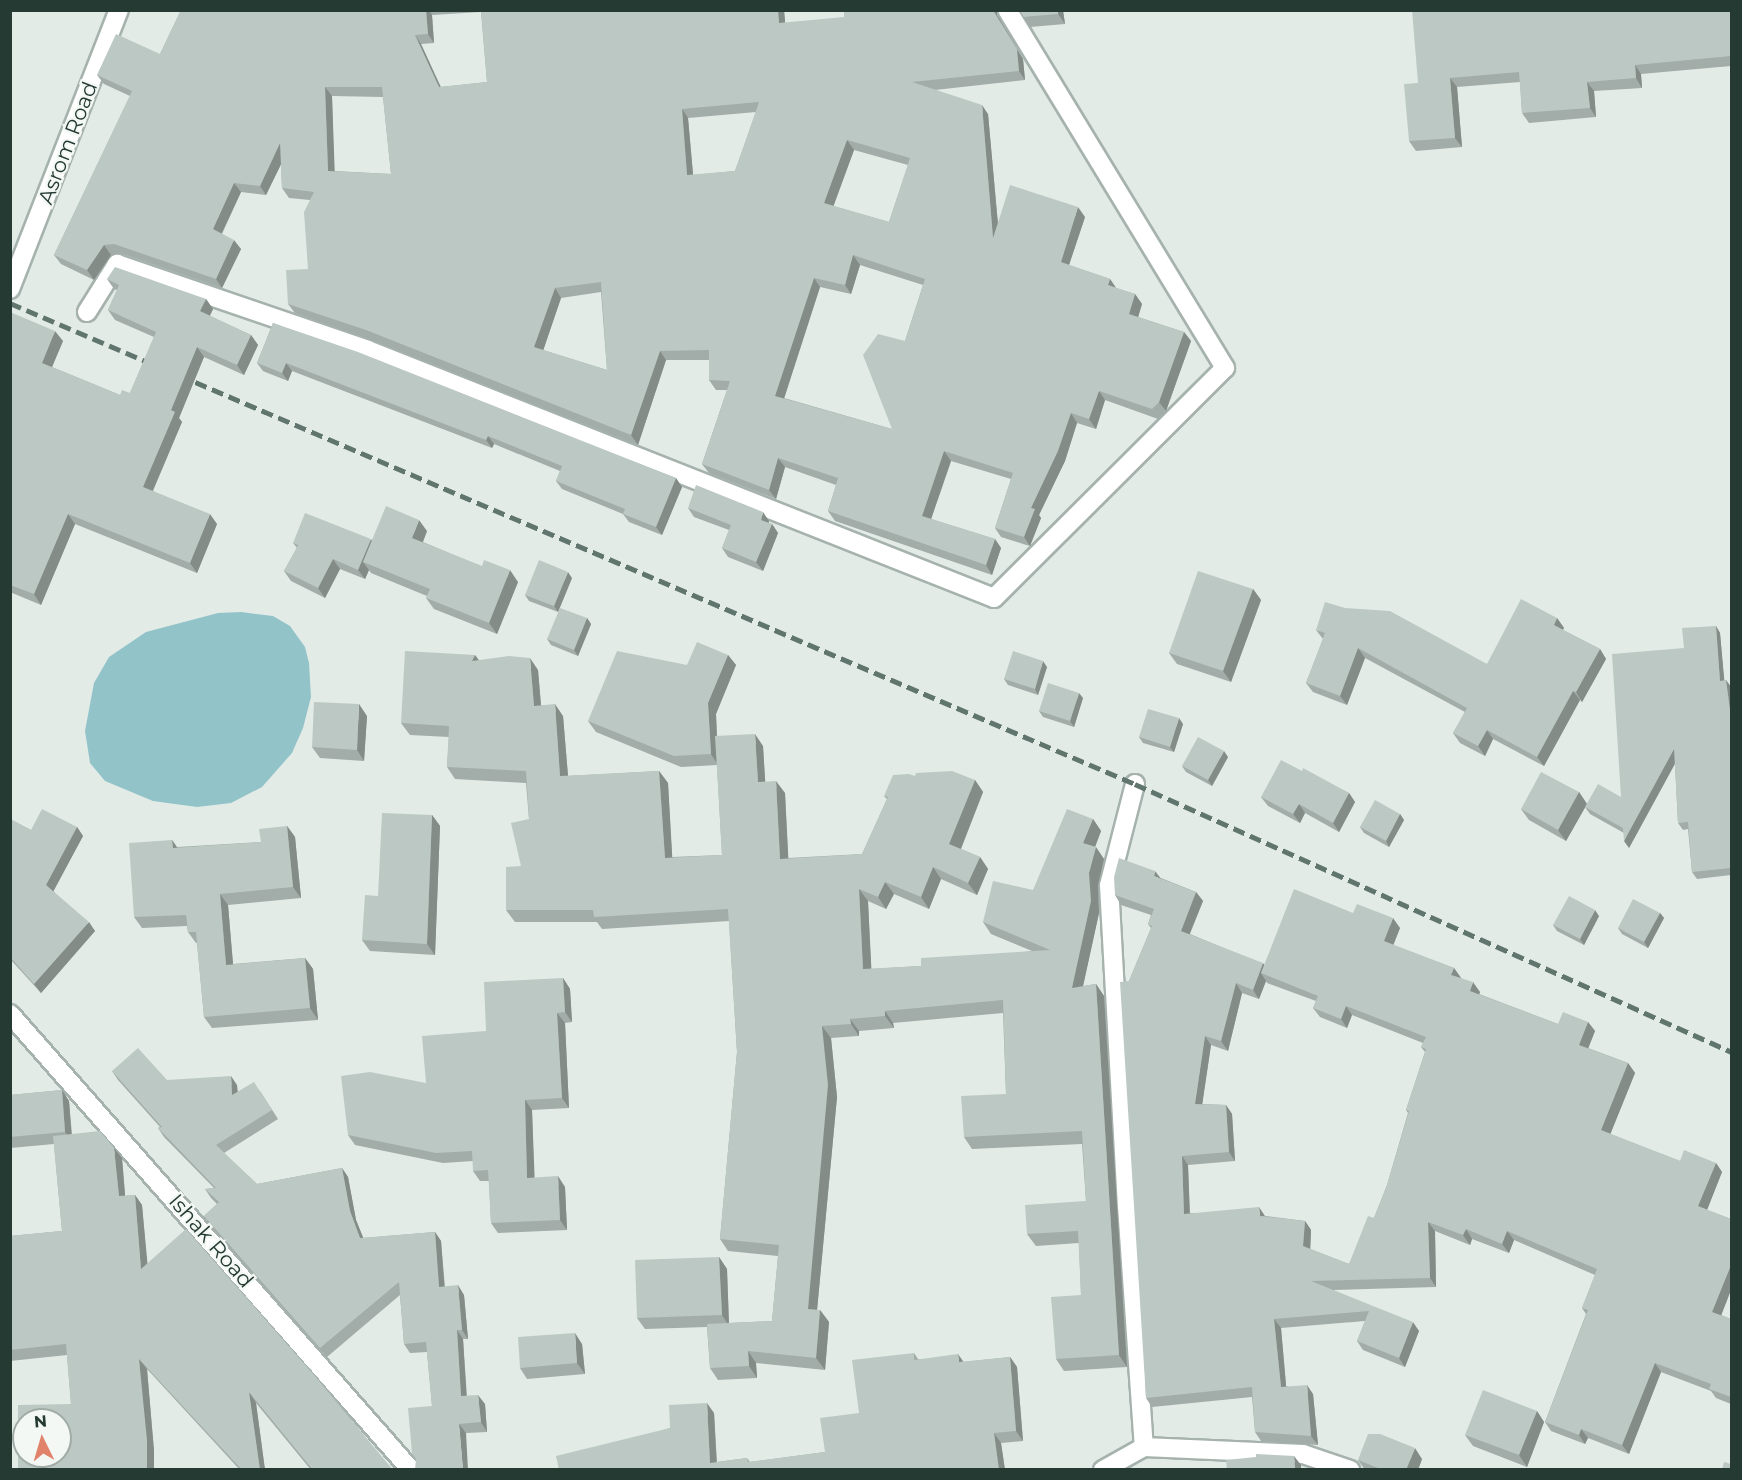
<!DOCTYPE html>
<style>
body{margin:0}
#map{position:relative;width:1742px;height:1480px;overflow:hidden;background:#e3ebe7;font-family:Montserrat,sans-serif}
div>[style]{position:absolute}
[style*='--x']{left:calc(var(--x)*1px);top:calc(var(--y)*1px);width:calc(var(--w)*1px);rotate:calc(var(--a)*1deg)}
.water>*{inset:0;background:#92c3c9}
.roads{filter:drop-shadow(2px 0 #a6b2ad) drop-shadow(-2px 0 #a6b2ad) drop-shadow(0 2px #a6b2ad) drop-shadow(0 -2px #a6b2ad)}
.street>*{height:18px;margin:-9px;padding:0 9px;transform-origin:9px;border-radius:9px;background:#fff}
.secondary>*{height:18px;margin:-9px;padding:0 9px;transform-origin:9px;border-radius:9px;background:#fff}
.rail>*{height:4.5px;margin-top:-2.25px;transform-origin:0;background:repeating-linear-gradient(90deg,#60756e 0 12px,transparent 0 18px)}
.wall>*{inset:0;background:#a2aca8}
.shaded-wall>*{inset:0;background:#848c88}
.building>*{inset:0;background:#bcc8c3}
span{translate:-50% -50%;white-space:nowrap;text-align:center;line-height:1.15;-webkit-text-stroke:4.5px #f3f8f5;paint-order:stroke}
.street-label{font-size:21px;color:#253a33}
.frame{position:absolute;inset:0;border:12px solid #253a33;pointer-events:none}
.north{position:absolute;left:12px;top:1408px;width:60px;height:60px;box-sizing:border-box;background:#f3f8f5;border:2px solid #a1aca7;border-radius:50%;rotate:355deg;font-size:16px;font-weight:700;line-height:24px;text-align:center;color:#253a33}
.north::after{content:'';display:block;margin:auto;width:21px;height:27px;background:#e1836b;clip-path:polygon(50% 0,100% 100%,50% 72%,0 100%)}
</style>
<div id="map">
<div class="water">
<div style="clip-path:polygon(241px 612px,273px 616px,290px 626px,305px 647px,309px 663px,311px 697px,303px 728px,292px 753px,262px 787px,231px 803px,197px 807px,153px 801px,105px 781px,90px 763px,85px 731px,94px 683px,109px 657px,146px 632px,218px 613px)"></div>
</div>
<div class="roads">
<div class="street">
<div style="--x:87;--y:312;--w:57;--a:-58"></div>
<div style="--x:117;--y:264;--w:265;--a:18.9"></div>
<div style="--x:368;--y:350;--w:673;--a:21.61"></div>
<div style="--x:994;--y:598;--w:326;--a:-44.9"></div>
<div style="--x:1225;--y:368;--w:419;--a:-121.3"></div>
<div style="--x:1135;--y:784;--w:104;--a:104.4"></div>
<div style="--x:1109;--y:885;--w:322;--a:86.8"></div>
<div style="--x:1127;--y:1206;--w:242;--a:86"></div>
<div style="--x:10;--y:1014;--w:607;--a:48.67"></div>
<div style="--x:1103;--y:1470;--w:47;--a:-29.3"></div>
<div style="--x:1144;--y:1447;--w:159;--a:2.5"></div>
<div style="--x:1303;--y:1454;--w:50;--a:18.8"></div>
</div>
<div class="secondary">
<div style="--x:10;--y:289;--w:300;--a:-68.7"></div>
</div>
</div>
<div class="rail">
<div style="--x:10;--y:303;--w:162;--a:23.2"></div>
<div style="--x:179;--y:375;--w:1040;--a:23.16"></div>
<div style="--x:1135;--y:784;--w:654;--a:24.18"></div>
</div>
<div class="wall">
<div style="clip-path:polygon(evenodd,181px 10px,784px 10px,785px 23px,997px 15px,1023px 59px,1025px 80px,935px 90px,988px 114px,998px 224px,1085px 217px,1069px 265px,1110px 279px,1116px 288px,1135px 294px,1142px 304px,1138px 317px,1184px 332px,1191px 341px,1166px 411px,1158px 419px,1105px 400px,1096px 429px,1077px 423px,1065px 461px,1039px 515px,1041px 518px,1030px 546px,1001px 537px,995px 528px,1011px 479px,951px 461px,931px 519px,995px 539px,1001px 548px,992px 575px,835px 521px,828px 511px,836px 485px,785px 467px,776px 499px,709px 473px,702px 464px,727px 390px,716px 390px,709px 380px,709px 360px,666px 360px,638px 445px,372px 340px,295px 313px,288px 304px,308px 269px,310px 200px,289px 198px,282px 188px,281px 164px,266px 195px,241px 192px,222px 234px,241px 249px,222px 288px,120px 253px,111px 255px,94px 280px,61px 264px,54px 255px,130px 96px,104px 84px,97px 75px,160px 54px,181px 10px,481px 12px,487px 82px,441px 87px,421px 44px,434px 43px,432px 15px,481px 12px,181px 10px,332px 96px,383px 97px,391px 174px,334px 171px,332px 96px,181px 10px,756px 112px,735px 171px,693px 175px,688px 118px,756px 112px,181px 10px,854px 150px,908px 165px,889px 222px,833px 206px,854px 150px,181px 10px,860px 265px,923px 285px,905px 341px,892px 429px,784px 398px,820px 287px,851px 294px,860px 265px,181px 10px,601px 292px,607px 370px,543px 350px,561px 298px,601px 292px)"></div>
<div style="clip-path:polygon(1019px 10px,1069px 10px,1063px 11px,1065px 24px,1030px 27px)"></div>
<div style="clip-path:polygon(1731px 10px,1731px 66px,1641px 74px,1642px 88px,1594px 91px,1596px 117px,1529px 123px,1522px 113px,1520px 82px,1457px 87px,1462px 147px,1416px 151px,1409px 141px,1418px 83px)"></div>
<div style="clip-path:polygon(107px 279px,206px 299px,213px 309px,210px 316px,251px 335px,258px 345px,244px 375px,204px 357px,179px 418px,182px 422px,153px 491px,217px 524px,197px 573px,75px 524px,41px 605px,10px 592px,10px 312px,63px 341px,52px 367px,120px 395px,130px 393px,154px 337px,115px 320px,108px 310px,117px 290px,114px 289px)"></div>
<div style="clip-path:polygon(273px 323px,676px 478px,682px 487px,662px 535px,629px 522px,623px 514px,562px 489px,556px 481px,560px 471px,494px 444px,492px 448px,292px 371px,288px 381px,263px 371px,257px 363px)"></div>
<div style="clip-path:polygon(688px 508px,769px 521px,769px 523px,772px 524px,778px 533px,763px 571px,728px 557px,722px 548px,729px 530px,694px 517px)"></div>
<div style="clip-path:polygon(427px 531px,423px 542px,518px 582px,497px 634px,434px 609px,426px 598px,427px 596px,371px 573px,369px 570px,365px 579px,340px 569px,325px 598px,291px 581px,284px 571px,297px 548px,293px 543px,372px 541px)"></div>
<div style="clip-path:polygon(572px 578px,558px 612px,529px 601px,525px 595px)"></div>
<div style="clip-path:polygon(1253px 589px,1261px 600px,1231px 682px,1177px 664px,1169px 653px)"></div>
<div style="clip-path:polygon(587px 618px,591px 624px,578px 656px,551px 645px,547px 639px)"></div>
<div style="clip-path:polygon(1557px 618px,1564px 628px,1563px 630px,1600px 649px,1606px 659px,1582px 702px,1580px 700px,1544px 766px,1493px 739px,1485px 756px,1460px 743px,1453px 733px,1465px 712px,1365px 658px,1347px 705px,1313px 692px,1306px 683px,1323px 639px,1316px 630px,1487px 664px)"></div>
<div style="clip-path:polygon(1716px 626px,1720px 633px,1724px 680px,1726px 680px,1731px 687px,1731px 875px,1697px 879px,1692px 872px,1688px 829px,1683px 830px,1678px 823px,1675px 764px,1629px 848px,1624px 833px,1590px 814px,1585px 807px,1621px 797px,1684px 648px)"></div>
<div style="clip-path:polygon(475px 655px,479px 660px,538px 670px,541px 705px,563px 716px,568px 776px,659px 771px,668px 783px,672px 857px,722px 855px,717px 765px,681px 767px,596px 732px,588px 721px,687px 665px,728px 655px,736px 665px,716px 714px,717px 736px,763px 746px,765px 782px,785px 793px,788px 858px,862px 854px,887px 799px,884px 796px,915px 776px,975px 780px,983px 792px,961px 849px,980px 857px,988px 869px,977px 895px,941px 879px,929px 909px,894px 894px,886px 909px,868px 901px,871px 969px,921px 966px,1032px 951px,991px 934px,983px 922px,1033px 890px,1093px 819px,1101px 831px,1095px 847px,1104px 859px,1098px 885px,1099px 913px,1083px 986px,1096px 984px,1104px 996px,1127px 1367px,1064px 1371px,1056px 1359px,1081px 1295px,1079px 1243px,1036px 1246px,1027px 1234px,1086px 1201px,1082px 1144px,972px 1149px,964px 1137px,1006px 1094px,1003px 1013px,893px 1023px,894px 1028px,859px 1031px,859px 1036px,831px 1038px,837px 1097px,817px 1310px,820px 1310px,829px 1322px,825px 1370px,756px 1363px,757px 1378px,718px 1380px,710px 1368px,707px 1327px,645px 1329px,637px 1318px,719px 1257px,727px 1269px,729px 1323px,772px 1321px,778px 1256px,728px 1251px,720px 1239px,737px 1052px,729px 921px,602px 929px,597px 922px,515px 922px,506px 910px,521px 866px,529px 819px,526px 783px,455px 779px,447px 767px,449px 737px,410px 735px,401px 723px)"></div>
<div style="clip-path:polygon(1047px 667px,1038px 695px,1008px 685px,1004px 679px)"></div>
<div style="clip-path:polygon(1083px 698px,1074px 727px,1043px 717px,1039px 711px)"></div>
<div style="clip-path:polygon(367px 716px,364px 761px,320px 758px,312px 747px)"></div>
<div style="clip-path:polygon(1183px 724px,1174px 752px,1143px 743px,1139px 737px)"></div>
<div style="clip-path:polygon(1228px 757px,1212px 786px,1186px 772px,1182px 766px)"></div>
<div style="clip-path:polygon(1302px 771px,1349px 793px,1355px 802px,1339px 832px,1305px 813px,1300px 823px,1268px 806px,1261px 797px)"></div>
<div style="clip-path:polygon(1579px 792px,1587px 804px,1566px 841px,1529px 820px,1521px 809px)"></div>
<div style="clip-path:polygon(1400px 814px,1404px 820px,1389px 847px,1364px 833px,1360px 827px)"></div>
<div style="clip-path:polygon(432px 815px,440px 826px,435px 955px,370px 951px,362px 940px)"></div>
<div style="clip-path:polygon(10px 819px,31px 830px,77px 827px,83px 836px,53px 891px,95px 931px,41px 993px,10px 959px)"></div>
<div style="clip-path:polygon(287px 826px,295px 837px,301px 898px,228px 905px,233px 964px,305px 958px,313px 969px,318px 1020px,212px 1028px,204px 1017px,197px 943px,196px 943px,188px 932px,187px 926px,142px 928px,134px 917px,172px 840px,177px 847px,261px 842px)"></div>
<div style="clip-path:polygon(evenodd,1161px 878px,1196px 892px,1203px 901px,1190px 934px,1264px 965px,1353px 913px,1400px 928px,1393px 945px,1454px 968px,1461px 978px,1480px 992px,1479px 994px,1558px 1024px,1588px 1022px,1595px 1031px,1588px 1048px,1628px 1063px,1635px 1073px,1610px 1134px,1680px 1161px,1716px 1163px,1722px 1172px,1707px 1210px,1731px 1219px,1731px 1290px,1721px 1315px,1731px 1319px,1731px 1404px,1716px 1398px,1711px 1391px,1661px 1372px,1629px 1454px,1588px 1438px,1585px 1444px,1551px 1431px,1545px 1422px,1586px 1314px,1582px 1308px,1595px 1275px,1514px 1240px,1509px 1253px,1472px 1239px,1470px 1245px,1435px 1231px,1436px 1287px,1333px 1290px,1419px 1331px,1405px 1367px,1363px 1350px,1357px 1341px,1365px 1321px,1281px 1328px,1286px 1386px,1313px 1394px,1318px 1445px,1261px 1441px,1255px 1432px,1252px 1397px,1152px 1407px,1146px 1398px,1129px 981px,1151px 928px,1148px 924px,1151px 915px,1121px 905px,1115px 895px,1161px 878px,1266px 981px,1267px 983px,1316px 1001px,1313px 1008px,1320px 1017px,1347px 1028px,1352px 1015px,1423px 1043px,1421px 1047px,1425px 1052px,1406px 1110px,1408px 1113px,1387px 1185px,1374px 1218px,1349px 1264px,1310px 1249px,1311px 1230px,1305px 1221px,1266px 1216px,1190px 1213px,1188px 1165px,1235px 1161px,1232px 1114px,1226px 1105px,1202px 1104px,1211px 1045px,1228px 1051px,1242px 993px,1259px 999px,1266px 981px)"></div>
<div style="clip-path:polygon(1660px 913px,1664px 918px,1648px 948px,1622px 934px,1618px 928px)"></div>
<div style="clip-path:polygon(1599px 916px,1584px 945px,1557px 931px,1553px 925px)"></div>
<div style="clip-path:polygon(563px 978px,570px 989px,572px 1022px,565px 1023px,569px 1108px,532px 1110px,534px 1178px,565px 1187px,567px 1230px,498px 1233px,491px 1223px,489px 1181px,480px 1181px,473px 1171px,473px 1161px,443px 1163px,355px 1145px,348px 1135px,426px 1083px,486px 1031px)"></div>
<div style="clip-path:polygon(112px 1071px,167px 1080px,237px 1085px,238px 1092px,260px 1091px,278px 1119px,224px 1153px,257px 1184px,342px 1168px,348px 1177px,356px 1220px,363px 1238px,435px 1232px,441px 1241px,445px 1287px,464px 1295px,468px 1339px,463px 1339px,467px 1396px,485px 1404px,487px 1432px,466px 1433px,432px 1406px,427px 1352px,410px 1353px,404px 1344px,400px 1295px,327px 1357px,210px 1225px,204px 1216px,217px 1204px,211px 1198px,205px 1189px,214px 1188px,164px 1137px,158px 1128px,160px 1127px,118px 1080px)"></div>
<div style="clip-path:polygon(62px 1090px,69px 1101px,72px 1134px,122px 1158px,125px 1196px,135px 1195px,142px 1205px,147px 1264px,393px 1470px,311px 1470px,256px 1403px,265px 1470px,240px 1470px,147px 1369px,154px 1451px,154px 1470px,18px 1470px,71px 1404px,67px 1355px,10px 1361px,10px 1236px,62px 1231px,54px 1144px,10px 1148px,10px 1095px)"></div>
<div style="clip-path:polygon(582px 1344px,585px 1374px,527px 1379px,520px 1368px)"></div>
<div style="clip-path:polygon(914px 1353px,918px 1359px,964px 1362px,1010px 1357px,1017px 1367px,1023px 1441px,1001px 1443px,1005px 1470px,559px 1470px,670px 1428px,714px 1413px,717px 1462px,747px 1458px,750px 1462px,825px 1452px)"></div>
<div style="clip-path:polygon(1537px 1411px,1544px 1422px,1527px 1467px,1473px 1446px,1465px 1435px)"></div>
<div style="clip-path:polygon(1422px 1459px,1418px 1470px,1365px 1470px,1358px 1460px)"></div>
</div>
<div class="shaded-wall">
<div style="clip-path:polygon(426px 10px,429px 10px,432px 15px,434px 43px,428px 34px)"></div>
<div style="clip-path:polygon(778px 10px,784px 10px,786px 32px,779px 23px)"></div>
<div style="clip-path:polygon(993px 10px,997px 10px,997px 15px,1023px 59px,1025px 80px,1019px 71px)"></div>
<div style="clip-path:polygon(1058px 10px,1063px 10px,1065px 24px,1058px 14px)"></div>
<div style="clip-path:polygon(415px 35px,421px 44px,445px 97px,439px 87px)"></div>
<div style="clip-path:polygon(1635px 65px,1641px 74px,1642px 88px,1636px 78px)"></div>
<div style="clip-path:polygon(1450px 78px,1457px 87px,1462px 147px,1455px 138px)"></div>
<div style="clip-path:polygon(1587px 82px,1594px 91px,1596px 117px,1590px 108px)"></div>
<div style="clip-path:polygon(325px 87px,332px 96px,335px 180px,328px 171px)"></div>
<div style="clip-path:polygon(982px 105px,988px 114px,1000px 247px,993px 238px)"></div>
<div style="clip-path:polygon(682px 109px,688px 118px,694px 185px,687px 175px)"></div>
<div style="clip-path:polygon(847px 140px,854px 150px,831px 213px,824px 203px)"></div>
<div style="clip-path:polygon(280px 143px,287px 152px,266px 195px,260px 186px)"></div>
<div style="clip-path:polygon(234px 183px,241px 192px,219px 239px,213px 229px)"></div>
<div style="clip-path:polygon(1078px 207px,1085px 217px,1067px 271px,1061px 262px)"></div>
<div style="clip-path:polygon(234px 240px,241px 249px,222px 288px,216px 279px)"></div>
<div style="clip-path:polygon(104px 245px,111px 255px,94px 280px,87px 270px)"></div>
<div style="clip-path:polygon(853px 255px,860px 265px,851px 294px,845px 285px)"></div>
<div style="clip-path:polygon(814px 278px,820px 287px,782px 405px,775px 396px)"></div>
<div style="clip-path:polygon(1110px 279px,1116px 288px,1108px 285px)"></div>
<div style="clip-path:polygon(555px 288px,561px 298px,541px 357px,534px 347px)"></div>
<div style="clip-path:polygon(1135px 294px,1142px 304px,1136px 324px,1129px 314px)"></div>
<div style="clip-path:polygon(206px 299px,213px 309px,207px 321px,200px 311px)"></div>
<div style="clip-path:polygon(55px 331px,63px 341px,49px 374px,42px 363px)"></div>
<div style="clip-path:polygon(1184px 332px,1191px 341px,1166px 411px,1159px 402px)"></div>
<div style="clip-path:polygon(251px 335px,258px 345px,244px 375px,237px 365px)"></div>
<div style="clip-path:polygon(197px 347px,204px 357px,179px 418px,182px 422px,150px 497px,143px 487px,171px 410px)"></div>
<div style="clip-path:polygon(660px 351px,666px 360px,638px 445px,631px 435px)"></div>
<div style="clip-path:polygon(286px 363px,292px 371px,288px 381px,282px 373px)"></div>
<div style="clip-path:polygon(1099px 391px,1105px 400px,1096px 429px,1089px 419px)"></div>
<div style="clip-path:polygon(1071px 413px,1077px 423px,1065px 461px,1039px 515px,1041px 518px,1030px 546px,1024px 537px,1031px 508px)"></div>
<div style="clip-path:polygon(488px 436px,494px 444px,492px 448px,486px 440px)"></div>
<div style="clip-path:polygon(944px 451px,951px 461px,929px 525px,922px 516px)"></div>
<div style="clip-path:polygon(778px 458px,785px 467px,776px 499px,769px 490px)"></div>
<div style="clip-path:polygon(676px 478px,682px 487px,662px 535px,656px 527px)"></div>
<div style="clip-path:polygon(763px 512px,769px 521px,767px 529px,761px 520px)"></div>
<div style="clip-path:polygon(68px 514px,75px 524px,41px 605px,34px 594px)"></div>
<div style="clip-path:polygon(210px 514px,217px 524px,197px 573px,190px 563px)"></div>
<div style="clip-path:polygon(419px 520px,427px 531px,420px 549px,412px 538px)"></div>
<div style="clip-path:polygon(772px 524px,778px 533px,763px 571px,756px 562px)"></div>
<div style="clip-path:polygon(371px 539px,377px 549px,363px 562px,369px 570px,365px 579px,358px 570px)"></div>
<div style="clip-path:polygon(995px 539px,1001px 548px,992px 575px,986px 565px)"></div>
<div style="clip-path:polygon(333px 559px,340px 569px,325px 598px,318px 588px)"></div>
<div style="clip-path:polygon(510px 570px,518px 582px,497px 634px,489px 623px)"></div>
<div style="clip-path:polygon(568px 572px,572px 578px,558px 612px,554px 606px)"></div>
<div style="clip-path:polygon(1253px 589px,1261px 600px,1231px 682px,1223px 671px)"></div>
<div style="clip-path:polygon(587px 618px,591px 624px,578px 656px,574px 650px)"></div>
<div style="clip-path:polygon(1557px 618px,1564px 628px,1560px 634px,1554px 625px)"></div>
<div style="clip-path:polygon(1716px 626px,1720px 633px,1725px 688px,1720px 681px)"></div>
<div style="clip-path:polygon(1358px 648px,1365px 658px,1347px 705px,1340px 696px)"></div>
<div style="clip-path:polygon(1600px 649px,1606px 659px,1582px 702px,1576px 692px)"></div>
<div style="clip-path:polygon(475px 655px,483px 667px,472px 661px)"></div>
<div style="clip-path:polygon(728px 655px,736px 665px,716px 714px,718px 765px,711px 754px,708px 703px)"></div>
<div style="clip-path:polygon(530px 658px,538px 670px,542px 718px,534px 706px)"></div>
<div style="clip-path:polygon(1043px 661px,1047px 667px,1038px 695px,1035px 689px)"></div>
<div style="clip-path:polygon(1726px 680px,1731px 687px,1731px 719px,1731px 718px)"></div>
<div style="clip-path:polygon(1573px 691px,1580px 700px,1544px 766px,1537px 757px)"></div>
<div style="clip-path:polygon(1079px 693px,1083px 698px,1074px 727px,1070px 721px)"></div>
<div style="clip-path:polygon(359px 704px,367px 716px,364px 761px,357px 750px)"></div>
<div style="clip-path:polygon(555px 704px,563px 716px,569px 788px,560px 776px)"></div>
<div style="clip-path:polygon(1179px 718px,1183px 724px,1174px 752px,1170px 747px)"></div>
<div style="clip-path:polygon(1487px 730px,1493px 739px,1485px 756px,1478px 746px)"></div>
<div style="clip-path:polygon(755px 734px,763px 746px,766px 794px,758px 782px)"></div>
<div style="clip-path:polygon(1674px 749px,1679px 756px,1629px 848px,1624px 841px)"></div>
<div style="clip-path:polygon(1224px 751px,1228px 757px,1212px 786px,1208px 780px)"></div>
<div style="clip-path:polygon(659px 771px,668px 783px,673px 870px,665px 858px)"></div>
<div style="clip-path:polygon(975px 780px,983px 792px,958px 856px,949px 844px)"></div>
<div style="clip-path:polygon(776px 781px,785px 793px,789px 871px,780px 859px)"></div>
<div style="clip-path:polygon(1579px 792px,1587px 804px,1566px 841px,1558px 830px)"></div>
<div style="clip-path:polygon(1349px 793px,1355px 802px,1339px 832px,1333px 823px)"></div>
<div style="clip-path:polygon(1299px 804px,1305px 813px,1300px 823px,1293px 814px)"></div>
<div style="clip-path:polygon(1400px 814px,1404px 820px,1389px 847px,1386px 841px)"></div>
<div style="clip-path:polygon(432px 815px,440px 826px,435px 955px,427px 944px)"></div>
<div style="clip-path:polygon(1093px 819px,1101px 831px,1092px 855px,1083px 843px)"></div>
<div style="clip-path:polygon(287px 826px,295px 837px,301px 898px,293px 887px)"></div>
<div style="clip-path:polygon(77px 827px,83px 836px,52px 894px,46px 885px)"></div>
<div style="clip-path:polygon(172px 840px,180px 852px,173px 848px)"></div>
<div style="clip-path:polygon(1096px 847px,1104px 859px,1098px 885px,1099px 913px,1080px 1000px,1072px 988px,1089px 873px)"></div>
<div style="clip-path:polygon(980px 857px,988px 869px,977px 895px,968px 883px)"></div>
<div style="clip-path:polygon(933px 867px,941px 879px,929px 909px,921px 897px)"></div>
<div style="clip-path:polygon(1155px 871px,1162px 880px,1154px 876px)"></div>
<div style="clip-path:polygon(885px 882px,894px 894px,886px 909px,878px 897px)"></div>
<div style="clip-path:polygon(859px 889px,868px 901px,872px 981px,863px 969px)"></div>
<div style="clip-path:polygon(1196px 892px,1203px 901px,1187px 940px,1181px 931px)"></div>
<div style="clip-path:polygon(220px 894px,228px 905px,234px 976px,226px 965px)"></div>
<div style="clip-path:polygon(1595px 910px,1599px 916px,1584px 945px,1580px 939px)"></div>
<div style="clip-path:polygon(1660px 913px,1664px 918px,1648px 948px,1644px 942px)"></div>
<div style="clip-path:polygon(1393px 918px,1400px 928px,1391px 951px,1384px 941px)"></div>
<div style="clip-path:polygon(89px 922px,95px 931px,41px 993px,34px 984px)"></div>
<div style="clip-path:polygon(305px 958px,313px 969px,318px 1020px,310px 1008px)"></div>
<div style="clip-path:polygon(1263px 963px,1270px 973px,1261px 973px,1266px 981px,1259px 999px,1253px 990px)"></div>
<div style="clip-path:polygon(1454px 968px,1461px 978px,1451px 975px)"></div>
<div style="clip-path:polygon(563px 978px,570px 989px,572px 1022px,565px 1012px)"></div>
<div style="clip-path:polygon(1473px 982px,1480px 992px,1477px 1000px,1470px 991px)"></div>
<div style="clip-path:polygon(1236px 983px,1242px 993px,1228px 1051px,1221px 1041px)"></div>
<div style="clip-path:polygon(1096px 984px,1104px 996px,1127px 1367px,1119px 1355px)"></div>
<div style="clip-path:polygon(1346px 1006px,1352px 1015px,1347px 1028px,1341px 1019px)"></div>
<div style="clip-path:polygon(885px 1011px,893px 1023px,894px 1028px,885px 1016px)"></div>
<div style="clip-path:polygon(557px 1013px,565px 1023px,569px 1108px,562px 1098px)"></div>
<div style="clip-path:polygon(850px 1019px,859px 1031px,859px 1036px,851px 1024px)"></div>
<div style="clip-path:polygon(1588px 1022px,1595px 1031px,1586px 1054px,1579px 1045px)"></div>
<div style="clip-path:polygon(822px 1026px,831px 1038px,837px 1097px,816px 1321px,808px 1309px)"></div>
<div style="clip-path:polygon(1205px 1036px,1211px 1045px,1201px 1113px,1195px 1104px)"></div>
<div style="clip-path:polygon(1628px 1063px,1635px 1073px,1608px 1140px,1601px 1130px)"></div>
<div style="clip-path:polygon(231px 1076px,237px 1085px,238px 1104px,232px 1095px)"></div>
<div style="clip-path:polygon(62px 1090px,69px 1101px,72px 1142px,65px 1132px)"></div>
<div style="clip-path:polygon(525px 1100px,532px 1110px,535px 1188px,527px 1178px)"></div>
<div style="clip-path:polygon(1226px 1105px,1232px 1114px,1235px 1161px,1229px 1152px)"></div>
<div style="clip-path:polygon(114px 1148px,122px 1158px,126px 1206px,119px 1196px)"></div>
<div style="clip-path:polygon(1182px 1156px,1188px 1165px,1190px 1223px,1184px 1214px)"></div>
<div style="clip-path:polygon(1716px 1163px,1722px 1172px,1705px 1215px,1698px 1206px)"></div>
<div style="clip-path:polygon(342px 1168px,348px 1177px,356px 1220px,367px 1247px,360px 1238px,350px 1211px)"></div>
<div style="clip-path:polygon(558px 1176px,565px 1187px,567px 1230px,560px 1220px)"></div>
<div style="clip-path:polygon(135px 1195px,142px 1205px,149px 1280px,141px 1269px)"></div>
<div style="clip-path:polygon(1259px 1207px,1265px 1216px,1260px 1216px)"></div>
<div style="clip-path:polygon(1305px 1221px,1311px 1230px,1310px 1255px,1303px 1246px)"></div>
<div style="clip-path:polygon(1428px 1222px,1435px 1231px,1436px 1287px,1430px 1278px)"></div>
<div style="clip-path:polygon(1466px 1229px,1472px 1239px,1470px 1245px,1463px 1235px)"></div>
<div style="clip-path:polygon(1507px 1231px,1514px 1240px,1509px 1253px,1502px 1244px)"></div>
<div style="clip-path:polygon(435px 1232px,441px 1241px,445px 1296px,439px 1287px)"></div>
<div style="clip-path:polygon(719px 1257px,727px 1269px,729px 1326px,722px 1315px)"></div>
<div style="clip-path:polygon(1731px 1265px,1731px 1290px,1719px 1321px,1712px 1312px)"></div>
<div style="clip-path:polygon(458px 1285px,464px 1295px,468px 1339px,462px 1330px)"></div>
<div style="clip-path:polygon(820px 1310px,829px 1322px,825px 1370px,816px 1358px)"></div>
<div style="clip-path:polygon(1274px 1319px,1281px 1328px,1287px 1396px,1281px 1387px)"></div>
<div style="clip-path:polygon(1413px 1322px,1419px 1331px,1405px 1367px,1399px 1358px)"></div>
<div style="clip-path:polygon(457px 1330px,463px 1339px,467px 1405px,461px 1396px)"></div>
<div style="clip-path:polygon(575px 1333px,582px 1344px,585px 1374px,577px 1363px)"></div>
<div style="clip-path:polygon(748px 1351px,756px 1363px,757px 1378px,749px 1366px)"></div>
<div style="clip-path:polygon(958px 1354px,965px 1364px,959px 1362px)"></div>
<div style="clip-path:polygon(1010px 1357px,1017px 1367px,1023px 1441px,1016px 1431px)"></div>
<div style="clip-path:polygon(139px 1359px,147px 1369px,154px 1451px,154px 1470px,147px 1470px)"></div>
<div style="clip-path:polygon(1655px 1363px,1661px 1372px,1629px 1454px,1622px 1445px)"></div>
<div style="clip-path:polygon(1307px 1385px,1313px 1394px,1318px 1445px,1311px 1436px)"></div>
<div style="clip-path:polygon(249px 1392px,256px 1403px,265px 1470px,260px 1470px)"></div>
<div style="clip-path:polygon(478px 1395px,485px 1404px,487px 1432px,481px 1422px)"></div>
<div style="clip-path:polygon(707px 1403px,714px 1413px,717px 1470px,710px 1463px)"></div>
<div style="clip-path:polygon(1537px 1411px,1544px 1422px,1527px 1467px,1519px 1455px)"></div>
<div style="clip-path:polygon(459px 1424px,466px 1433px,468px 1470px,463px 1470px)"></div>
<div style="clip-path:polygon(1581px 1429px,1588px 1438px,1585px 1444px,1579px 1435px)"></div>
<div style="clip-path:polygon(994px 1433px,1001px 1443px,1005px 1470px,999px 1470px)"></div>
<div style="clip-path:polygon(1415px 1448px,1422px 1459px,1418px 1470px,1406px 1470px)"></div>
<div style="clip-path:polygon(1294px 1456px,1301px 1465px,1301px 1470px,1295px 1470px)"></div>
</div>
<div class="building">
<div style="clip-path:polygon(evenodd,181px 10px,426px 10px,428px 34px,415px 35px,439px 87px,487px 82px,481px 10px,778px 10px,779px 23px,844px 17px,844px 10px,993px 10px,1017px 49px,1019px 71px,912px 82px,982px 105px,993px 238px,1010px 185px,1078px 207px,1061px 262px,1110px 279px,1108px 285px,1135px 294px,1129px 314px,1184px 332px,1159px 402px,1152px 409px,1099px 391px,1089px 419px,1071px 413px,1058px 451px,1031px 508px,1035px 509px,1024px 537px,995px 528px,1013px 473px,944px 451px,922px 516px,995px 539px,986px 565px,828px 511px,838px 478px,778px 458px,769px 490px,702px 464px,730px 381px,709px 380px,709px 350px,660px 351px,631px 435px,366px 330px,288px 304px,286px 270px,308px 269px,304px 212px,314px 192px,282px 188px,280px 143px,260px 186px,234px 183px,213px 229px,234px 240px,216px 279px,114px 244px,104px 245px,87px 270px,54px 255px,132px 91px,97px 75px,116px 34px,160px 54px,181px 10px,325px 87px,382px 87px,391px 174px,328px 171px,325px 87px,181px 10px,759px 102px,735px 171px,687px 175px,682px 109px,759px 102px,181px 10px,847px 140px,910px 158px,889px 222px,824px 203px,847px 140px,181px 10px,853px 255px,925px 279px,905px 341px,878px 334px,863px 355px,892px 429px,775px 396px,814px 278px,845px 285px,853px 255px,181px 10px,601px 282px,607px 370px,534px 347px,555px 288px,601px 282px)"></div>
<div style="clip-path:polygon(1019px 10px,1058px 10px,1058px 14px,1024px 17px)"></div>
<div style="clip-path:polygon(1412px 10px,1731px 10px,1731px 56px,1635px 65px,1636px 78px,1587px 82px,1590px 108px,1522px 113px,1519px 72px,1450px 78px,1455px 138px,1409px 141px,1404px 84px,1418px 83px)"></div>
<div style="clip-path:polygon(115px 267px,206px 299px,200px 311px,251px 335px,237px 365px,197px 347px,171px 410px,175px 412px,143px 487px,210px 514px,190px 563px,68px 514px,34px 594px,10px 585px,10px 312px,55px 331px,42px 363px,120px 395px,122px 390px,130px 393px,156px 332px,108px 310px,119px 285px,107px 279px)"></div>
<div style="clip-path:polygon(273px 323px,358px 352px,676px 478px,656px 527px,623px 514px,625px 509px,556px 481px,562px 466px,488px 436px,486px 440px,286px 363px,282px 373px,257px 363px)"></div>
<div style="clip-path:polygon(696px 485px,763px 512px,761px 520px,772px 524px,756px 562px,722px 548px,731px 525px,688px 508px)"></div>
<div style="clip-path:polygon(386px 506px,419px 520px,412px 538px,482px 566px,484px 560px,510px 570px,489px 623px,426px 598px,430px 589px,363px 562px)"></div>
<div style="clip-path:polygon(305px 513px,371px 539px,358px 570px,333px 559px,318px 588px,284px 571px,298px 545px,293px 543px)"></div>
<div style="clip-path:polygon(539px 560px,568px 572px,554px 606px,525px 595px)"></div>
<div style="clip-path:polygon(1198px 571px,1253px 589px,1223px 671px,1169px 653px)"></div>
<div style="clip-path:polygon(1521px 599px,1557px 618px,1554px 625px,1600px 649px,1576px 692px,1573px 691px,1537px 757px,1487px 730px,1478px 746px,1453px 733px,1467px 708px,1358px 648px,1340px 696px,1306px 683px,1325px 633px,1316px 630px,1325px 602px,1345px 608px,1390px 611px,1487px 664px)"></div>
<div style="clip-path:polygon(560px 608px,587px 618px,574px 650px,547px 639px)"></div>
<div style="clip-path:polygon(1716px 626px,1720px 681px,1726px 680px,1731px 718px,1731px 868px,1692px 872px,1688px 822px,1678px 823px,1674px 749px,1624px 841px,1623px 828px,1585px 807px,1598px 784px,1621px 797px,1612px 654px,1684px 648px,1682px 628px)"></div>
<div style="clip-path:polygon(697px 642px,728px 655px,708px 703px,711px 754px,674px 756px,588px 721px,617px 651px,687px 665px)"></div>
<div style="clip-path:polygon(405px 651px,475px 655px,472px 661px,509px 656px,530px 658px,534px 706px,555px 704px,560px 776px,659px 771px,665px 858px,722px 855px,715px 736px,755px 734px,758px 782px,776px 781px,780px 859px,862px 854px,888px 797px,884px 796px,893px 775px,909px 774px,915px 776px,916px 773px,952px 771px,975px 780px,949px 844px,980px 857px,968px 883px,933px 867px,921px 897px,885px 882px,878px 897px,859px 889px,863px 969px,921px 966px,921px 958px,1050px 950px,983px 922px,993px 881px,1033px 890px,1067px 809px,1093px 819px,1083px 843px,1096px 847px,1089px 873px,1091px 901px,1072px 988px,1096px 984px,1119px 1355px,1056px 1359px,1051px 1297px,1081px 1295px,1078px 1231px,1027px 1234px,1025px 1205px,1086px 1201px,1082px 1131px,964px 1137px,961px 1096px,1006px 1094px,1003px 1000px,885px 1011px,885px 1016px,850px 1019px,851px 1024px,822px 1026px,828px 1085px,808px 1309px,820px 1310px,816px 1358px,748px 1351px,749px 1366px,710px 1368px,707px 1324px,772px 1321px,779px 1245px,720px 1239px,737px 1052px,728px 909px,594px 917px,593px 910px,506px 910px,506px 867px,521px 866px,511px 823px,529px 819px,526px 771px,447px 767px,449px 726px,401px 723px)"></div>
<div style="clip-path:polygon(1013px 651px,1043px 661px,1035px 689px,1004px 679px)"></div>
<div style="clip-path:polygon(1048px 683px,1079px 693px,1070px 721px,1039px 711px)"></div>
<div style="clip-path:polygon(314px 702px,359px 704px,357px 750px,312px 747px)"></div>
<div style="clip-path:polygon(1148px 709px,1179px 718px,1170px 747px,1139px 737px)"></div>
<div style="clip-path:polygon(1198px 737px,1224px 751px,1208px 780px,1182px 766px)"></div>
<div style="clip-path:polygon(1281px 760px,1302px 771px,1303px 768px,1349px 793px,1333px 823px,1299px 804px,1293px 814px,1261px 797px)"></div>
<div style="clip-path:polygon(1541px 772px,1579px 792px,1558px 830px,1521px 809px)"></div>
<div style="clip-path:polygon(1375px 800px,1400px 814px,1386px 841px,1360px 827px)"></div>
<div style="clip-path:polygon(42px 809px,77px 827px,46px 885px,89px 922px,34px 984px,10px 957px,10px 819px,31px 830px)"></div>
<div style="clip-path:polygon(382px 813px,432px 815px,427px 944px,362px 940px,365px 895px,378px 896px)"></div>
<div style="clip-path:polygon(287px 826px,293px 887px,220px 894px,226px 965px,305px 958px,310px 1008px,204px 1017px,196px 932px,188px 932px,186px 915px,134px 917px,129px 843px,172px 840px,173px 848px,261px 842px,259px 829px)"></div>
<div style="clip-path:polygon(1119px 858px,1155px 871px,1154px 876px,1196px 892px,1181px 931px,1263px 963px,1253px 990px,1236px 983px,1221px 1041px,1205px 1036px,1195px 1104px,1226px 1105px,1229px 1152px,1182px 1156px,1184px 1214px,1259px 1207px,1260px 1216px,1305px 1221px,1303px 1246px,1349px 1264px,1368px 1216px,1374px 1218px,1387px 1185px,1409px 1111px,1406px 1110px,1426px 1049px,1421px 1047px,1426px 1037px,1346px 1006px,1341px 1019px,1313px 1008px,1318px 996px,1261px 973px,1294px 889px,1353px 913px,1357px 904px,1393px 918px,1384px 941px,1454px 968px,1451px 975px,1473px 982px,1470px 991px,1558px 1024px,1563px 1012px,1588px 1022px,1579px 1045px,1628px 1063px,1601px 1130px,1680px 1161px,1684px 1150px,1716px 1163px,1698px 1206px,1731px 1219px,1731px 1265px,1712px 1312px,1731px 1319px,1731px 1397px,1709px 1389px,1711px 1384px,1655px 1363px,1622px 1445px,1581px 1429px,1579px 1435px,1545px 1422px,1588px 1310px,1582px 1308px,1597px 1269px,1507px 1231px,1502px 1244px,1466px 1229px,1463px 1235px,1428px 1222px,1430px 1278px,1311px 1281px,1413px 1322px,1399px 1358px,1357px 1341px,1369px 1311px,1274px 1319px,1281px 1387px,1307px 1385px,1311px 1436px,1255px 1432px,1252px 1387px,1146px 1398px,1120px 982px,1129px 981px,1152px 926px,1148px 924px,1154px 909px,1115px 895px,1114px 877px)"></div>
<div style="clip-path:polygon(1569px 896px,1595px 910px,1580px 939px,1553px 925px)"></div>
<div style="clip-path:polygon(1633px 899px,1660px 913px,1644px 942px,1618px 928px)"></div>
<div style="clip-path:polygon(563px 978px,565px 1012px,557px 1013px,562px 1098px,525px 1100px,527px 1178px,558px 1176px,560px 1220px,491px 1223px,488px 1170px,473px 1171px,472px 1151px,436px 1153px,348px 1135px,341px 1076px,370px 1072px,426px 1083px,422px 1036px,486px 1031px,484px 982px)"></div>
<div style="clip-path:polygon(138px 1048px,167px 1080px,231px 1076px,232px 1095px,254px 1082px,272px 1110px,216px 1145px,257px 1184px,342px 1168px,350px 1211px,360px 1238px,435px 1232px,439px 1287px,458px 1285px,462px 1330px,457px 1330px,461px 1396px,478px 1395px,481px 1422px,459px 1424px,463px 1470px,415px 1470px,416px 1459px,412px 1453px,408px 1408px,432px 1406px,426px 1342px,404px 1344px,399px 1282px,320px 1348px,204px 1216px,219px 1202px,205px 1189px,216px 1188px,158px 1128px,162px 1127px,112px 1071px)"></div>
<div style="clip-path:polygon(62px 1090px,65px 1132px,10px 1137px,10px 1095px)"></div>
<div style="clip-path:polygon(evenodd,100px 1131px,114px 1148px,119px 1196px,135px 1195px,141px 1269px,186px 1229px,314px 1375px,393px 1470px,313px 1470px,249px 1392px,260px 1470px,242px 1470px,139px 1359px,147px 1440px,147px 1470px,18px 1470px,18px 1405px,71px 1404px,66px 1344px,10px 1350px,10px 1236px,62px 1231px,53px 1136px,100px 1131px,24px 1420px,60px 1420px,60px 1456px,24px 1456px,24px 1420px)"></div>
<div style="clip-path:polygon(719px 1257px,722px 1315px,637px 1318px,635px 1260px)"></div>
<div style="clip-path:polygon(575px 1333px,577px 1363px,520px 1368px,518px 1337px)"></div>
<div style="clip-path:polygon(914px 1353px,914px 1360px,958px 1354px,959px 1362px,1010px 1357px,1016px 1431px,994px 1433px,999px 1470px,559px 1470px,556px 1456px,670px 1428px,669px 1405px,707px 1403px,710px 1463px,747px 1458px,748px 1462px,825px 1452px,820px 1418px,859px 1413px,852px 1360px)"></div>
<div style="clip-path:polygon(1483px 1390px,1537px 1411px,1519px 1455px,1465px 1435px)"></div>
<div style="clip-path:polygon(1368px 1434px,1380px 1434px,1415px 1448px,1406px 1470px,1383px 1470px,1358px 1460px)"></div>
<div style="clip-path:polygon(1256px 1454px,1294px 1456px,1295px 1470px,1227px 1470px,1226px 1460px,1256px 1457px)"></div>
<div style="clip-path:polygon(1724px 1462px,1731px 1464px,1731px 1470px,1722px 1470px)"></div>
</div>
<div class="street-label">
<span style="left:68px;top:143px;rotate:-69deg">Asrom Road</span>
<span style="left:211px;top:1241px;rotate:49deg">Ishak Road</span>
</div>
<div class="frame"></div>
<div class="north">N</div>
</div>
